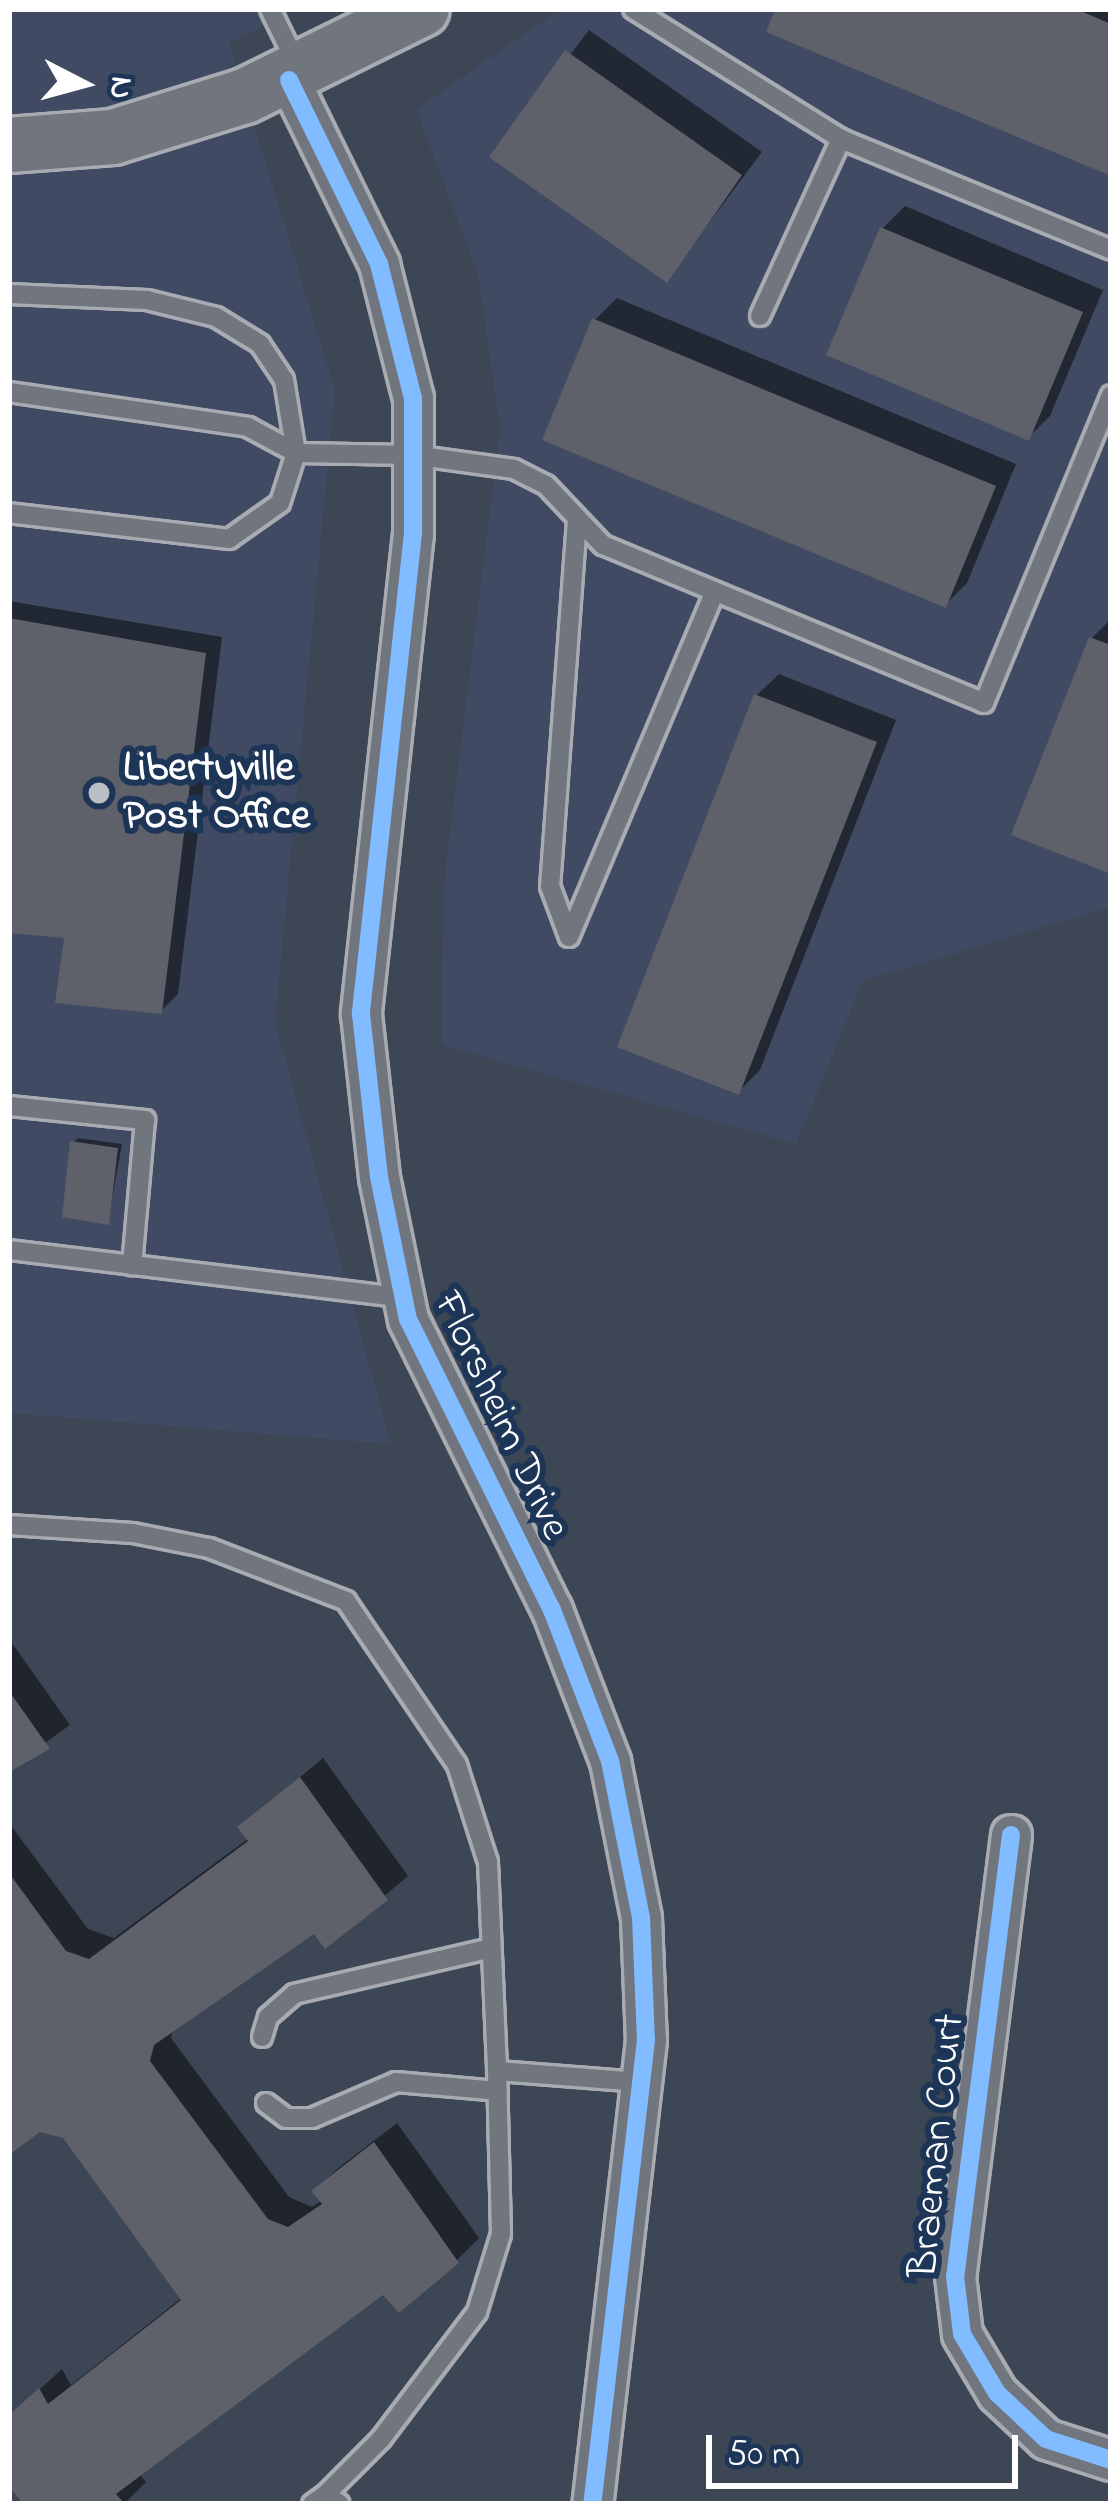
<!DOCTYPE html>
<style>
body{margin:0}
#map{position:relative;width:1120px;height:2513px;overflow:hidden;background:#3d4655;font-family:"Indie Flower",sans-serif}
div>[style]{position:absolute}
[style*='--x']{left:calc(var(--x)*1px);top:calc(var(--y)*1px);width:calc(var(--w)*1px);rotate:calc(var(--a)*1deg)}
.built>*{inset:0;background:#414a63}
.shadow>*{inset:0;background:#0007}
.building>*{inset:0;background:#5e606a}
.roads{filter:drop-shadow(3px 0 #a8acb2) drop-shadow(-3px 0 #a8acb2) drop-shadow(0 3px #a8acb2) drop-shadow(0 -3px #a8acb2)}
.lane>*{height:18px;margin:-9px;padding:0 9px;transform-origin:9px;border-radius:9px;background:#70757e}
.street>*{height:39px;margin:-19.5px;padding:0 19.5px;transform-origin:19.5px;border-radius:19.5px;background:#70757e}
.secondary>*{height:54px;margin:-27px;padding:0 27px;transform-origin:27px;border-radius:27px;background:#70757e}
.cycleway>*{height:18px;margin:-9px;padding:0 9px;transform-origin:9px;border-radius:9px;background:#80bcff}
.dots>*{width:33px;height:33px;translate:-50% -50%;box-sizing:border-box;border:6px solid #1d3557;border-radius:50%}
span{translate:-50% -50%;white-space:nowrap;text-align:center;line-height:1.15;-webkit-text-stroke:12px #1d3557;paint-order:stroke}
.poi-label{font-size:42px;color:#fff;font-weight:700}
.left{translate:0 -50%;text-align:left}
.street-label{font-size:42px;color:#fff}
.frame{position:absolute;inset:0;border:12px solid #fff;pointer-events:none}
.north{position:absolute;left:24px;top:24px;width:120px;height:120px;-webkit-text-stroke:9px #1d3557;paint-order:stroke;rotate:96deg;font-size:33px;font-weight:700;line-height:48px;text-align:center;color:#fff}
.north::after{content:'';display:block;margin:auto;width:42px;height:54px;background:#fff;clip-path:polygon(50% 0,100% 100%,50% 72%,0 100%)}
.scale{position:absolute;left:706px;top:2435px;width:312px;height:54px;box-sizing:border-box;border:6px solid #fff;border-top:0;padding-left:15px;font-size:36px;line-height:42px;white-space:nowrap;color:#fff;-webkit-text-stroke:9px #1d3557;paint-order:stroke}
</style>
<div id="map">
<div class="built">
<div style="clip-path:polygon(9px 9px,297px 9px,229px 43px,335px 390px,275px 1022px,391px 1444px,9px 1413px)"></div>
<div style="clip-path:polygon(561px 9px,1111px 9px,1111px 907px,863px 981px,796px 1144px,441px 1045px,444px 883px,500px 427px,478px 274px,416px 109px)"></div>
</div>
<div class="shadow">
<div style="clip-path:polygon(779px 9px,1111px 9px,1111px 172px)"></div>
<div style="clip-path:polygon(589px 30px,762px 152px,667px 279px,493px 156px)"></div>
<div style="clip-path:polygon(905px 206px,1103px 290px,1050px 416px,1028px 438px,883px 228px)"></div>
<div style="clip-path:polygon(617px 298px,1016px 464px,967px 583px,945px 605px,595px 320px)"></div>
<div style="clip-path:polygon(9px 601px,222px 637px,178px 994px,161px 1011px,68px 935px,9px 930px)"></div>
<div style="clip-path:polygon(1111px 619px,1111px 870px,1092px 638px)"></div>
<div style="clip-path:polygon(779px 674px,896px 720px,760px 1070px,738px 1092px,757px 695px)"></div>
<div style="clip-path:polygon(78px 1138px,122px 1144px,108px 1222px,73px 1143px)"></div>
<div style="clip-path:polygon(9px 1639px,70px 1725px,9px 1769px)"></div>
<div style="clip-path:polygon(323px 1758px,408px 1876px,326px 1945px,315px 1930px,173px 2028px,171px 2038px,289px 2197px,312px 2207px,322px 2200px,315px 2191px,337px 2169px,397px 2123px,479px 2238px,457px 2260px,384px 2291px,139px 2473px,146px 2482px,124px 2504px,27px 2504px,9px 2481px,9px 2417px,62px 2369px,71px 2385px,183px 2297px,65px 2136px,40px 2129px,9px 2152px,9px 1823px,88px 1929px,114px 1938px,249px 1838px,241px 1827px)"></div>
</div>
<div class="building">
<div style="clip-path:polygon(775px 9px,1076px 9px,1111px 24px,1111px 176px,766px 32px)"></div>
<div style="clip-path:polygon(565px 50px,742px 175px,667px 283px,489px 157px)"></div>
<div style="clip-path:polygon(880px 227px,1083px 312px,1029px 441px,826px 355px)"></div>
<div style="clip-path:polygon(592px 318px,996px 486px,946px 608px,542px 440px)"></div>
<div style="clip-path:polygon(9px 618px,206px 653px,162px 1014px,55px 1003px,64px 938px,9px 933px)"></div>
<div style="clip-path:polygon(1089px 637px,1111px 645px,1111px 874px,1011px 835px)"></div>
<div style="clip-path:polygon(754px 694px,877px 742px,739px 1095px,617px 1047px)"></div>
<div style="clip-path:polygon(70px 1141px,118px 1148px,109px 1225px,62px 1217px)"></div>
<div style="clip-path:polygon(9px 1691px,50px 1749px,9px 1772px)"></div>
<div style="clip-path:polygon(300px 1777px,388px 1900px,325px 1949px,314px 1934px,154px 2045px,150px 2061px,268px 2219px,288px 2227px,322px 2204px,311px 2191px,374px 2142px,459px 2263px,399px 2313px,383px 2295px,116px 2494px,125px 2504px,23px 2504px,9px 2486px,9px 2415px,39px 2388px,48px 2404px,181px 2300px,63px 2138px,40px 2132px,9px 2155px,9px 1873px,66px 1951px,89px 1959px,248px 1841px,237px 1827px)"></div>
</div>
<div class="roads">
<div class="lane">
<div style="--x:270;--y:9;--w:61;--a:63.9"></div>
<div style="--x:633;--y:9;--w:245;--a:32"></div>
<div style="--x:841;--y:139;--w:292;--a:22.3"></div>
<div style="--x:9;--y:294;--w:138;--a:2.5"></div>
<div style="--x:147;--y:300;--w:71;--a:13.8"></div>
<div style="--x:216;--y:317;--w:52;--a:31.5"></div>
<div style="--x:260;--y:344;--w:43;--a:56.3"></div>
<div style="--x:284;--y:380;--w:74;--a:80.7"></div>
<div style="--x:296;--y:453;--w:52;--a:107.7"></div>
<div style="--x:280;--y:503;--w:62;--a:144.8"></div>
<div style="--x:229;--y:539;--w:222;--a:-173.3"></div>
<div style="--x:760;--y:316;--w:195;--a:-65.4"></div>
<div style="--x:9;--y:392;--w:242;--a:8.3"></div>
<div style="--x:248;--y:427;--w:55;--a:28.4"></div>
<div style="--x:296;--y:453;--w:117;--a:1"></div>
<div style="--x:413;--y:455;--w:102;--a:7.9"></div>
<div style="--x:514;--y:469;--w:36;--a:27"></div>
<div style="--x:546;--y:485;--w:83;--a:46.5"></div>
<div style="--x:603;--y:545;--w:412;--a:22.5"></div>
<div style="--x:984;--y:703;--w:333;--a:-67.6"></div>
<div style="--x:577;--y:520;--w:367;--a:94.2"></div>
<div style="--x:550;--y:886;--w:54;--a:69.6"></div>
<div style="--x:569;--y:937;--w:375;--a:-67.1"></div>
<div style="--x:9;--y:1106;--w:137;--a:5.9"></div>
<div style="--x:145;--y:1120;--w:146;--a:95.1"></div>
<div style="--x:9;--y:1250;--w:397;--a:6.9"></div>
<div style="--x:9;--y:1525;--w:124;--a:3.7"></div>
<div style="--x:133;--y:1533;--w:77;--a:11.2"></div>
<div style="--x:209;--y:1548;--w:147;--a:21.1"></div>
<div style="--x:346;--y:1601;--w:198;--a:55.9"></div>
<div style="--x:457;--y:1765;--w:102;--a:72.3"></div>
<div style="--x:488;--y:1862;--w:209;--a:87.5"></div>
<div style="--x:497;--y:2071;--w:144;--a:4.4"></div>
<div style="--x:262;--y:2037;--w:21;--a:-73"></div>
<div style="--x:268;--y:2017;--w:35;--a:-41"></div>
<div style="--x:294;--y:1994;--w:198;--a:-13.1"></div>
<div style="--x:266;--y:2103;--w:25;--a:37"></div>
<div style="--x:286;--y:2118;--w:26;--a:0"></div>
<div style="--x:312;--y:2118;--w:91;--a:-23.2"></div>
<div style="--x:396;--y:2082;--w:102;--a:5"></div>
<div style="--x:325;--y:2495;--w:79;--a:-45"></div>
<div style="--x:381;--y:2439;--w:159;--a:-52.9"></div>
<div style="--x:477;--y:2312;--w:82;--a:-72.9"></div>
<div style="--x:501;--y:2234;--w:163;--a:-91.4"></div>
<div style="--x:312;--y:2504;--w:16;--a:-35"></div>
<div style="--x:325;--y:2495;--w:17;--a:31"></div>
</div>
<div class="street">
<div style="--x:289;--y:80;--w:205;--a:63.9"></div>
<div style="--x:379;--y:264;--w:138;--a:75.8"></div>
<div style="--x:413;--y:398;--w:135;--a:90"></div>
<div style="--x:413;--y:533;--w:484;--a:96.2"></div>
<div style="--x:361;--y:1014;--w:164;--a:83.7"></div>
<div style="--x:379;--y:1177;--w:145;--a:78.5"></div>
<div style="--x:408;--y:1319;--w:325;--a:63.7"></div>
<div style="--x:552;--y:1610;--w:162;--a:69"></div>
<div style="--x:610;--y:1761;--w:160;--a:78.8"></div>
<div style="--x:641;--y:1918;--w:122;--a:87.7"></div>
<div style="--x:646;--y:2040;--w:467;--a:96.6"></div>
<div style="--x:1011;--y:1835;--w:445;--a:97.2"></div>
<div style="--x:955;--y:2276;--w:58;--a:83.1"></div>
<div style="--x:962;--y:2334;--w:69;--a:59.3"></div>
<div style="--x:997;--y:2393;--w:67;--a:43.2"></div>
<div style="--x:1046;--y:2439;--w:68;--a:17.9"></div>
</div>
<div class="secondary">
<div style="--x:9;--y:145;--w:104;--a:-4.4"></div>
<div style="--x:113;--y:137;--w:138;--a:-17.3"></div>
<div style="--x:245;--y:96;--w:197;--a:-26.2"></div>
</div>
</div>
<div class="cycleway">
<div style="--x:289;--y:80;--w:205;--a:63.9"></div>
<div style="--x:379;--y:264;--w:138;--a:75.8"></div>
<div style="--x:413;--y:398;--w:135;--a:90"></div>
<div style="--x:413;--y:533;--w:484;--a:96.2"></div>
<div style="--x:361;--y:1014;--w:164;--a:83.7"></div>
<div style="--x:379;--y:1177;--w:145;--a:78.5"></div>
<div style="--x:408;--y:1319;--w:325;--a:63.7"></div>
<div style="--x:552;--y:1610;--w:162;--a:69"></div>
<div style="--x:610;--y:1761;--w:160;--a:78.8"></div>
<div style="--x:641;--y:1918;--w:122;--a:87.7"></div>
<div style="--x:646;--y:2040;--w:467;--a:96.6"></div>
<div style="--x:1011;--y:1835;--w:445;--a:97.2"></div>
<div style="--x:955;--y:2276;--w:58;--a:83.1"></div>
<div style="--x:962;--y:2334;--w:69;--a:59.3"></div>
<div style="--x:997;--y:2393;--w:67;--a:43.2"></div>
<div style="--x:1046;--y:2439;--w:68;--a:17.9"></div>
</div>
<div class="dots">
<div style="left:99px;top:793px;background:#bbbec4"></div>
</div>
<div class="poi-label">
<span class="left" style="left:123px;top:793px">Libertyville<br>Post Office</span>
</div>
<div class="street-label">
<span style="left:500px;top:1416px;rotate:65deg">Florsheim Drive</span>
<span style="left:938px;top:2146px;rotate:-84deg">Braeman Court</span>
</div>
<div class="frame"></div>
<div class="north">N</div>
<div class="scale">50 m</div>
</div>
